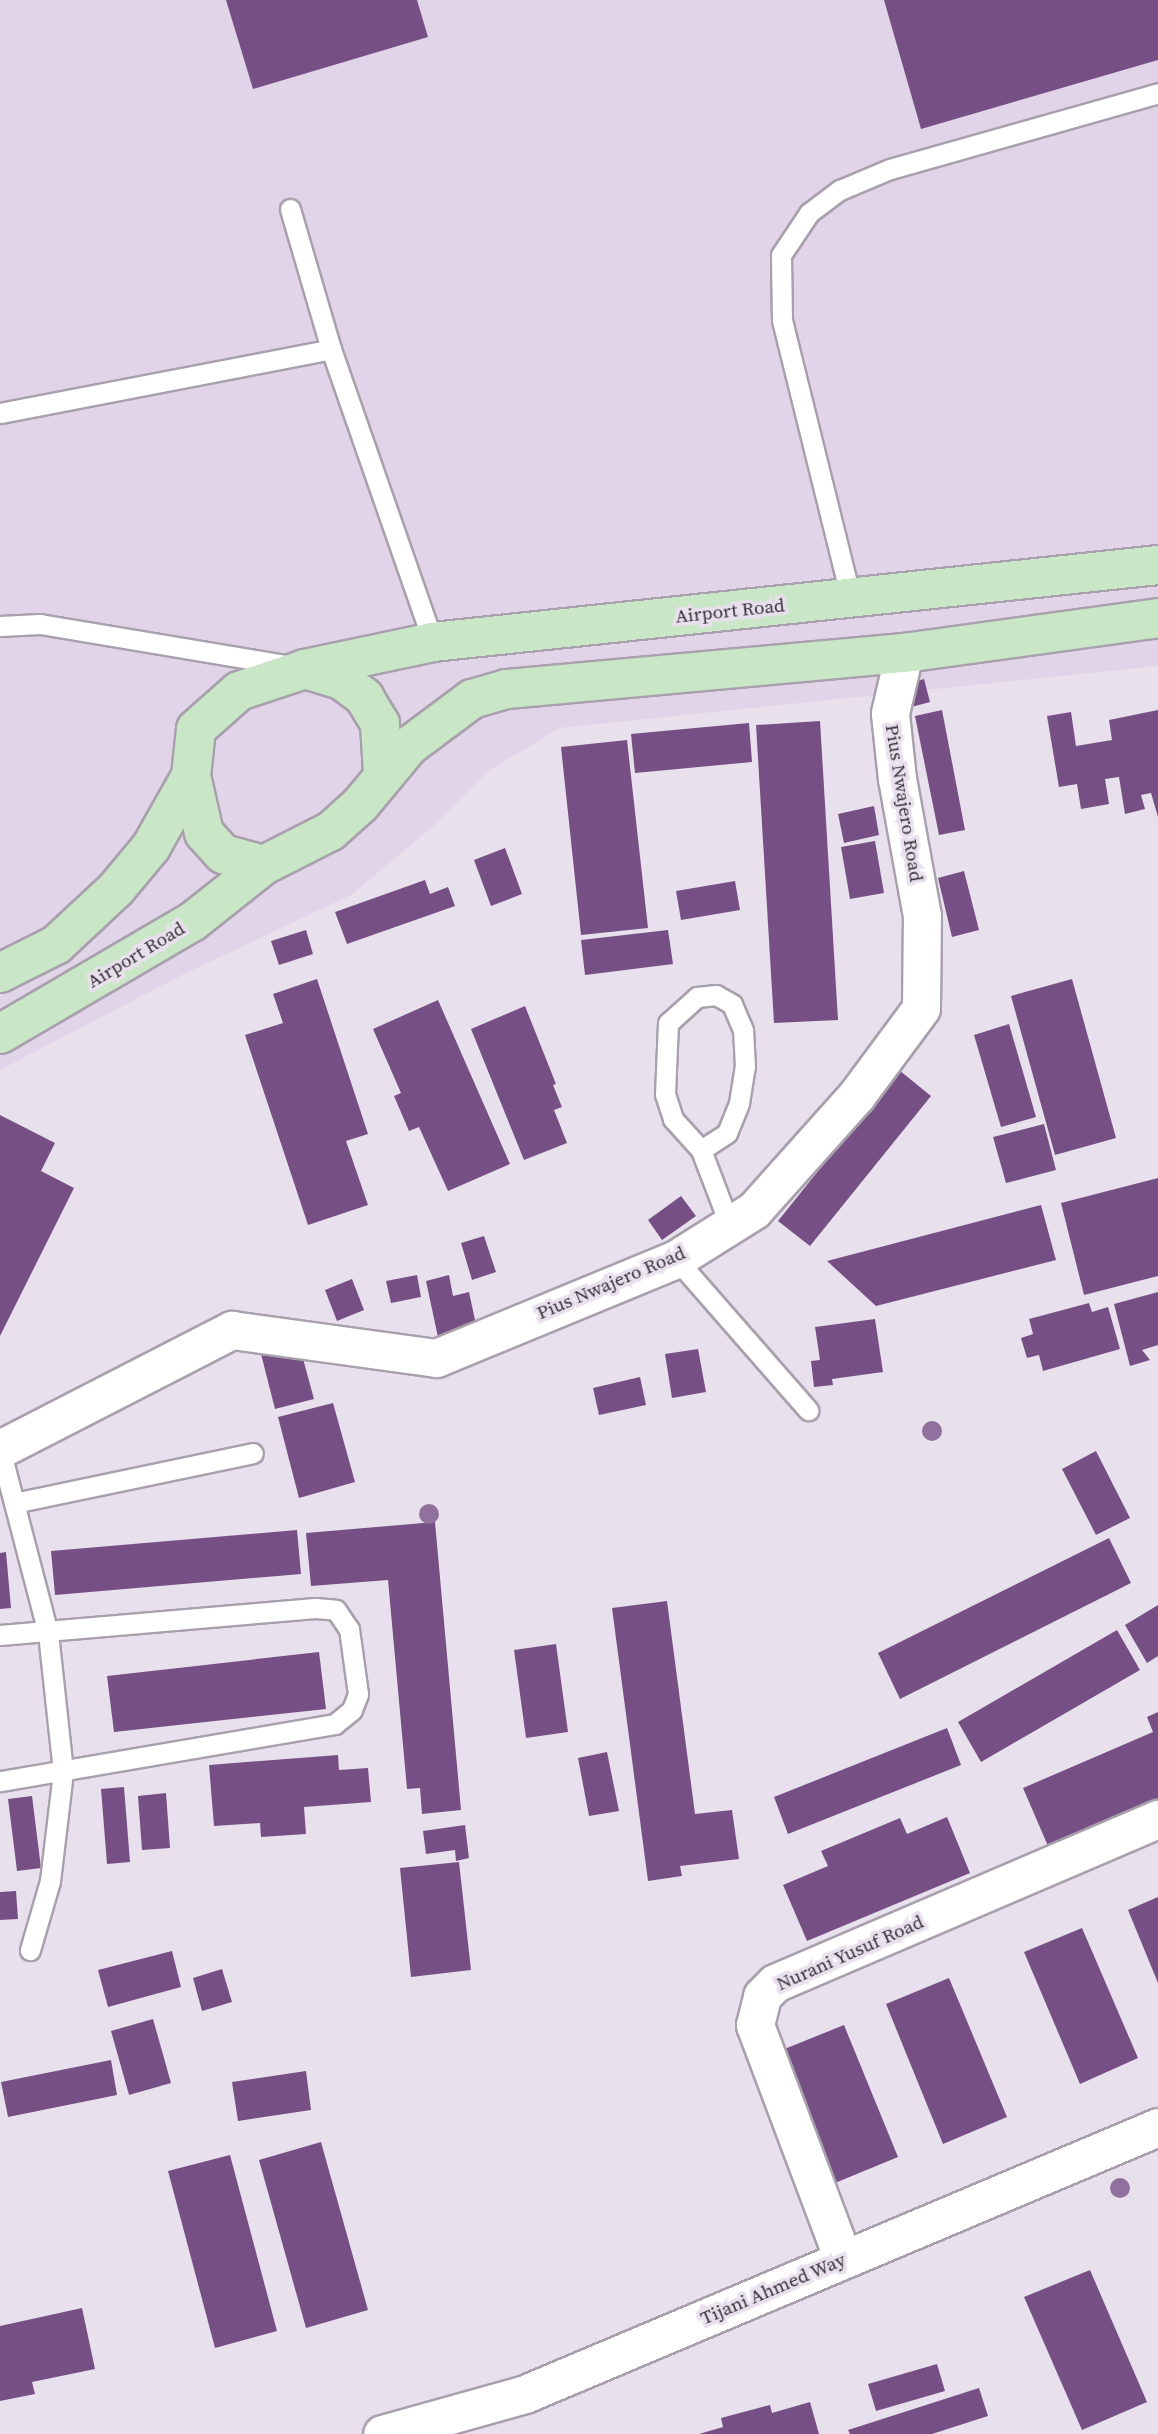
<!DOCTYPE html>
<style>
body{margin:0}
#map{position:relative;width:1158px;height:2434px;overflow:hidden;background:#e9e0ed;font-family:"Source Serif 4",serif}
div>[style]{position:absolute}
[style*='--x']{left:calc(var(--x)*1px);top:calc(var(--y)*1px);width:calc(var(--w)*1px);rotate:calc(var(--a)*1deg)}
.built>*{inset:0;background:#e2d4e8}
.building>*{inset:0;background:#765085}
.roads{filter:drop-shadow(2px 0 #a8a0ac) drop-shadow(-2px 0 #a8a0ac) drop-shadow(0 2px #a8a0ac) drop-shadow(0 -2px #a8a0ac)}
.lane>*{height:19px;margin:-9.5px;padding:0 9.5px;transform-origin:9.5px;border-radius:9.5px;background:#fff}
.street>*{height:37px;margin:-18.5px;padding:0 18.5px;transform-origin:18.5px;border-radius:18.5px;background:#fff}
.secondary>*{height:38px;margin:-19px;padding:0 19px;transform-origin:19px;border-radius:19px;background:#c9e6c7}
.trees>*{width:20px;height:20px;margin:-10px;border-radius:50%;background:#90709c}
span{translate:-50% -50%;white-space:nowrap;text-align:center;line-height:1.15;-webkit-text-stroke:7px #e9e0ed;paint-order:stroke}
.street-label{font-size:19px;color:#353237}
</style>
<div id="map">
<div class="built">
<div style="clip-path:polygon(0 0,1158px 0,1158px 666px,560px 728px,490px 770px,430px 829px,351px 895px,184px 974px,0 1070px)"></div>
</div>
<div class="building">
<div style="clip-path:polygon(226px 0,417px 0,428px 37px,253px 89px)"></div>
<div style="clip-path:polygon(884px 0,1158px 0,1158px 60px,921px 129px)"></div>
<div style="clip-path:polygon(924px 679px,930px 702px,904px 709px,898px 686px)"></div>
<div style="clip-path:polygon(942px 710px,965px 830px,939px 835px,915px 716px)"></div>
<div style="clip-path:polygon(1158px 710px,1158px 817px,1151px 793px,1141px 795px,1145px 809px,1125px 814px,1119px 777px,1105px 779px,1109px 804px,1081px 809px,1077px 784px,1059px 787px,1047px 716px,1071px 712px,1076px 746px,1112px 740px,1109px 720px)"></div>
<div style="clip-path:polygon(820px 721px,838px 1020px,774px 1023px,756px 725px)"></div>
<div style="clip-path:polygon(749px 723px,752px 762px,635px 773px,631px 734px)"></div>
<div style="clip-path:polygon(627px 740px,648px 928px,581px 935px,561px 747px)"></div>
<div style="clip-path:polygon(874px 806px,879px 835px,844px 843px,838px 814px)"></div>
<div style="clip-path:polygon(875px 841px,884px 893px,850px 899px,841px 847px)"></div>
<div style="clip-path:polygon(505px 848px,522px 894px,491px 906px,474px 860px)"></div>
<div style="clip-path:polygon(964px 871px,979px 930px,952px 937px,938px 878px)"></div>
<div style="clip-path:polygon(425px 880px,430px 894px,448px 887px,455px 906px,347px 944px,335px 912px)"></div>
<div style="clip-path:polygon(735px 881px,740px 910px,681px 920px,676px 891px)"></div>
<div style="clip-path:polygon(306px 930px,313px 954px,279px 965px,271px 941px)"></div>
<div style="clip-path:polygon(668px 930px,673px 964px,585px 975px,581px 940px)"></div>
<div style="clip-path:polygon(317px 979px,368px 1134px,346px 1141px,368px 1205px,308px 1225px,245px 1035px,283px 1023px,273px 994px)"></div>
<div style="clip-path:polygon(1072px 979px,1116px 1138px,1055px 1155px,1011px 996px)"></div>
<div style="clip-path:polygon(438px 1000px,510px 1164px,448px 1191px,419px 1127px,409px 1131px,394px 1096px,401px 1093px,373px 1029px)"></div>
<div style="clip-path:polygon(525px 1006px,556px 1084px,553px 1085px,562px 1107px,554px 1110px,567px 1143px,524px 1160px,471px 1029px)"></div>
<div style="clip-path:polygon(1009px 1024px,1036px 1117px,1001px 1127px,974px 1035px)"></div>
<div style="clip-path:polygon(899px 1070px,931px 1096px,810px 1246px,778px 1221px)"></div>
<div style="clip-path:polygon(0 1115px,55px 1143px,41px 1171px,74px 1188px,0 1336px)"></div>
<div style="clip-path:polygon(1044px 1124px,1056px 1170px,1006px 1183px,993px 1137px)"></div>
<div style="clip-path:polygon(1158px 1178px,1158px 1276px,1084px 1295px,1061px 1203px)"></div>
<div style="clip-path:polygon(681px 1196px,696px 1216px,662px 1240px,648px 1220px)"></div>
<div style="clip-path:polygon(1041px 1205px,1056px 1260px,876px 1306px,827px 1261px)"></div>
<div style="clip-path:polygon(484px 1236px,496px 1272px,472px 1280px,461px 1243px)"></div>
<div style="clip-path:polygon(417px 1275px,421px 1297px,391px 1303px,386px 1281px)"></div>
<div style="clip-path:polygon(449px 1275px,453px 1296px,469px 1292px,478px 1334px,439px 1342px,426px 1281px)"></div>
<div style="clip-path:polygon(352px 1279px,364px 1310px,337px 1321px,325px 1290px)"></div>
<div style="clip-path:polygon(1158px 1292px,1158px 1345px,1142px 1350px,1150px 1360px,1130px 1366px,1114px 1304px)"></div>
<div style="clip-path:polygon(1089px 1303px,1092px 1312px,1108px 1307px,1120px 1349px,1043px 1371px,1039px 1355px,1027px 1358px,1021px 1338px,1033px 1334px,1029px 1319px)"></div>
<div style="clip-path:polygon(875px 1319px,883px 1372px,832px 1379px,833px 1385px,814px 1387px,811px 1361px,820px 1360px,815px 1327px)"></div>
<div style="clip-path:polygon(299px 1344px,314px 1399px,275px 1409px,261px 1354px)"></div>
<div style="clip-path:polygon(698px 1349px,706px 1392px,672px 1398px,665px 1354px)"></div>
<div style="clip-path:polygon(640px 1377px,646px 1405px,599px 1415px,593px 1388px)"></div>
<div style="clip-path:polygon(333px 1403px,355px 1482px,299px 1498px,278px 1417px)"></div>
<div style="clip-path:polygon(1096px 1451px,1130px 1518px,1096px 1535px,1062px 1469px)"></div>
<div style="clip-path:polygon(435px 1522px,461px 1810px,422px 1814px,420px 1788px,407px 1789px,388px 1580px,311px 1586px,306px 1533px)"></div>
<div style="clip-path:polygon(297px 1530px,301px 1574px,55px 1595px,51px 1551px)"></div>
<div style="clip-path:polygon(1109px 1538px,1131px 1583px,900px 1699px,878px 1653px)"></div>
<div style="clip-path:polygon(6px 1552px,11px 1608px,0 1609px,0 1553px)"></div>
<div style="clip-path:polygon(667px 1601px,695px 1814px,732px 1810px,739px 1859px,680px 1866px,682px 1876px,648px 1881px,612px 1608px)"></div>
<div style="clip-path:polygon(1158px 1605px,1158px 1656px,1147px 1663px,1125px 1625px)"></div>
<div style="clip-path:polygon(1117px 1630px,1140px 1670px,981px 1762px,958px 1722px)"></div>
<div style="clip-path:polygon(556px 1644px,568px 1732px,526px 1738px,514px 1650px)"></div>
<div style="clip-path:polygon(319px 1652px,326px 1709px,114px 1732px,107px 1676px)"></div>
<div style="clip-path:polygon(1158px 1712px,1158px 1799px,1048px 1846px,1023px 1788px,1153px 1732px,1147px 1717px)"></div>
<div style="clip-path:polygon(947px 1728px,961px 1765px,788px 1834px,774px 1797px)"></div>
<div style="clip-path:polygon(607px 1752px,619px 1811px,589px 1816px,578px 1758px)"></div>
<div style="clip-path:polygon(338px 1755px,339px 1770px,368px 1768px,371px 1802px,304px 1807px,306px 1834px,261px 1837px,260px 1823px,214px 1826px,209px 1765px)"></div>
<div style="clip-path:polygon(124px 1787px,130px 1862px,107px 1864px,101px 1789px)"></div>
<div style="clip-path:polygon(166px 1793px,170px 1848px,142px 1850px,138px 1796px)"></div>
<div style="clip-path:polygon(32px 1796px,41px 1868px,17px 1871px,8px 1799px)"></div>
<div style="clip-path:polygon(947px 1817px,970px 1873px,807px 1941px,783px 1885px,828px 1866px,821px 1851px,900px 1818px,907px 1834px)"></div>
<div style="clip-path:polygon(465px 1825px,469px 1858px,456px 1861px,455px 1850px,426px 1854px,423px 1831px)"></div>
<div style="clip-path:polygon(459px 1862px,471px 1970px,411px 1977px,400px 1868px)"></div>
<div style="clip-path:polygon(16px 1891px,18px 1919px,0 1920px,0 1892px)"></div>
<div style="clip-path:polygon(1158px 1897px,1158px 1983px,1128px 1910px)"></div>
<div style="clip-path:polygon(1082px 1928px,1138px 2058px,1080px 2084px,1024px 1952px)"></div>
<div style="clip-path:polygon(172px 1951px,181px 1987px,108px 2007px,98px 1970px)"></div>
<div style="clip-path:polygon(222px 1969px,232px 2002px,202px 2011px,193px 1978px)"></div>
<div style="clip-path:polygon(949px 1978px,1007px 2117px,943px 2144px,886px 2004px)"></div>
<div style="clip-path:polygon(153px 2019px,171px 2083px,129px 2095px,111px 2031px)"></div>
<div style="clip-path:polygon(844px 2025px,898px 2157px,835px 2183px,782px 2050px)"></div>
<div style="clip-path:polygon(111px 2060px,117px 2095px,8px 2117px,1px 2082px)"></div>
<div style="clip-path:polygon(306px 2071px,311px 2110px,238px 2121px,232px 2082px)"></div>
<div style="clip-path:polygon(321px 2142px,368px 2310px,306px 2328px,259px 2160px)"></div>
<div style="clip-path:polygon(230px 2155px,277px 2331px,215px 2348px,168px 2171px)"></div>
<div style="clip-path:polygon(1090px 2270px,1147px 2402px,1082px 2430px,1024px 2297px)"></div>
<div style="clip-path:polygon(82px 2308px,95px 2369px,32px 2382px,35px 2394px,0 2401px,0 2326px)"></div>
<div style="clip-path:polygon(937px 2364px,945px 2391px,876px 2411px,868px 2384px)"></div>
<div style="clip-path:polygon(979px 2388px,988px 2416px,932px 2434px,850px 2434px,848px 2430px)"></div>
<div style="clip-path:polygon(810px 2402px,819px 2434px,699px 2434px,723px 2427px,721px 2418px,770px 2405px,772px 2413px)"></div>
</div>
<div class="roads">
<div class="lane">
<div style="--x:290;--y:209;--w:146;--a:73.7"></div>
<div style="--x:331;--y:349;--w:310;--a:70.8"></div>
<div style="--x:0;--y:413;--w:337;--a:-10.9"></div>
<div style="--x:851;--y:599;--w:287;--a:-103.9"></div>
<div style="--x:782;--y:320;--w:65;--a:-90.9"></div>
<div style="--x:781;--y:255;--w:50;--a:-56.3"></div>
<div style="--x:809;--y:213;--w:39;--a:-37"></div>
<div style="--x:840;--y:190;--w:54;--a:-22.8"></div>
<div style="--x:890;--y:169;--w:279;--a:-15.8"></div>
<div style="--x:0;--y:626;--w:40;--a:-2.9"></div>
<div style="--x:40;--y:624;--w:254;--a:9.5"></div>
<div style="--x:701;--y:1150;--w:31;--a:-33"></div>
<div style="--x:727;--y:1133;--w:32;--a:-68"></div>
<div style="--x:739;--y:1103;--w:36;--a:-81"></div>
<div style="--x:745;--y:1067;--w:37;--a:-93"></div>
<div style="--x:743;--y:1030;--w:28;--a:-113"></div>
<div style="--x:732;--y:1004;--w:18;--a:-151"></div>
<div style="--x:716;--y:995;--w:19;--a:174"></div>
<div style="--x:697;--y:997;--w:39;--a:138"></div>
<div style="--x:668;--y:1023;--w:71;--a:92.4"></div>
<div style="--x:665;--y:1094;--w:26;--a:72"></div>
<div style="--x:673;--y:1119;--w:42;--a:47.9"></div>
<div style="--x:701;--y:1150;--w:81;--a:69.1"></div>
<div style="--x:676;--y:1259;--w:201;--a:48.8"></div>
<div style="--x:0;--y:1449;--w:190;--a:75.4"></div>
<div style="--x:48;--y:1633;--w:140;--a:83.8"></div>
<div style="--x:63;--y:1772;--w:110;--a:96.8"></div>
<div style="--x:50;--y:1881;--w:72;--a:106.2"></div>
<div style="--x:14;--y:1503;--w:244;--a:-11.8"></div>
<div style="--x:0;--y:1635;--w:316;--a:-4.9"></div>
<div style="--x:315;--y:1608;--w:21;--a:5"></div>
<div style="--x:336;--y:1610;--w:23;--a:56"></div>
<div style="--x:349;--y:1629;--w:66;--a:82.1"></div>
<div style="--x:358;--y:1694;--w:17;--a:111"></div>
<div style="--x:352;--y:1710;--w:22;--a:141"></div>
<div style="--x:335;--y:1724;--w:340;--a:170.3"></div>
</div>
<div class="street">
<div style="--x:0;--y:1449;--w:261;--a:-27.2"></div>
<div style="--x:232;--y:1330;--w:206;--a:7.8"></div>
<div style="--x:436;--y:1358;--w:260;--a:-22.4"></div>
<div style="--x:676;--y:1259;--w:92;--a:-32.1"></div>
<div style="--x:754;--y:1210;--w:153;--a:-48.2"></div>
<div style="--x:856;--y:1096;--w:109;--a:-53.5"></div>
<div style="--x:921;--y:1008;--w:92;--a:-89.4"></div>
<div style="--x:922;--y:916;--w:139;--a:-100.3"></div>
<div style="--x:897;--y:779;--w:66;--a:-96.1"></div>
<div style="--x:890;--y:713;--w:62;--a:-76.9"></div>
<div style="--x:843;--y:2259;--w:250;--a:-110.6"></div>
<div style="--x:755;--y:2025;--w:30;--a:-76"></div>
<div style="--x:762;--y:1996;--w:18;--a:-45"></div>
<div style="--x:775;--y:1983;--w:417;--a:-23.2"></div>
<div style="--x:382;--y:2434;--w:148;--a:-15.6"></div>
<div style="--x:525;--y:2394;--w:687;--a:-22.87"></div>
</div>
<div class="secondary">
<div style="--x:305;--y:669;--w:38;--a:17"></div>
<div style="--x:341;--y:680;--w:29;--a:36"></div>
<div style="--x:364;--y:697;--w:31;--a:59"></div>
<div style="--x:380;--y:724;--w:49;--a:86.5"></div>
<div style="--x:264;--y:865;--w:42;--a:-165"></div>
<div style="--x:223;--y:854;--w:28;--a:-132"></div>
<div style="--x:204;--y:833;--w:58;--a:-102.8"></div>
<div style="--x:191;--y:776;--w:47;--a:-83.9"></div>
<div style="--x:196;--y:729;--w:57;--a:-41.5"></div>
<div style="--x:239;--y:691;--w:70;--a:-18.4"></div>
<div style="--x:305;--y:669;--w:131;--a:-11.9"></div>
<div style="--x:433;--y:642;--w:729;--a:-6.06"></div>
<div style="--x:0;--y:973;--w:63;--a:-26.6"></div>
<div style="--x:56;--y:945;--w:82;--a:-43"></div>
<div style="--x:116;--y:889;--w:55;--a:-50.2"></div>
<div style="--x:151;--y:847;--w:81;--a:-60.6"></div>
<div style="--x:0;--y:1034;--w:222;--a:-30.3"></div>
<div style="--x:192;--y:922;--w:92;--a:-38.4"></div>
<div style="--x:264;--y:865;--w:75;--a:-26.9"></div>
<div style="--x:331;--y:831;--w:39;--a:-42"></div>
<div style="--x:360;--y:805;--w:77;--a:-50.3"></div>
<div style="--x:409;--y:746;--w:79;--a:-36.7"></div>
<div style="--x:472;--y:699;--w:36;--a:-16"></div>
<div style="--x:507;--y:689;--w:399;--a:-5.2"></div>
<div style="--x:904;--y:653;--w:256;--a:-7.8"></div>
</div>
</div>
<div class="trees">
<div style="left:932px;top:1431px"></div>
<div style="left:429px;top:1514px"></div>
<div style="left:1120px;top:2188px"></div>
</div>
<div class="street-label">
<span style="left:730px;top:611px;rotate:-6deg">Airport Road</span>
<span style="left:904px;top:803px;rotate:81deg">Pius Nwajero Road</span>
<span style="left:136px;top:955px;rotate:-31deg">Airport Road</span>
<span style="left:611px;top:1283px;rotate:-23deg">Pius Nwajero Road</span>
<span style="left:850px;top:1953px;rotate:-24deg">Nurani Yusuf Road</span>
<span style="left:773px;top:2289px;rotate:-23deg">Tijani Ahmed Way</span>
</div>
</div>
